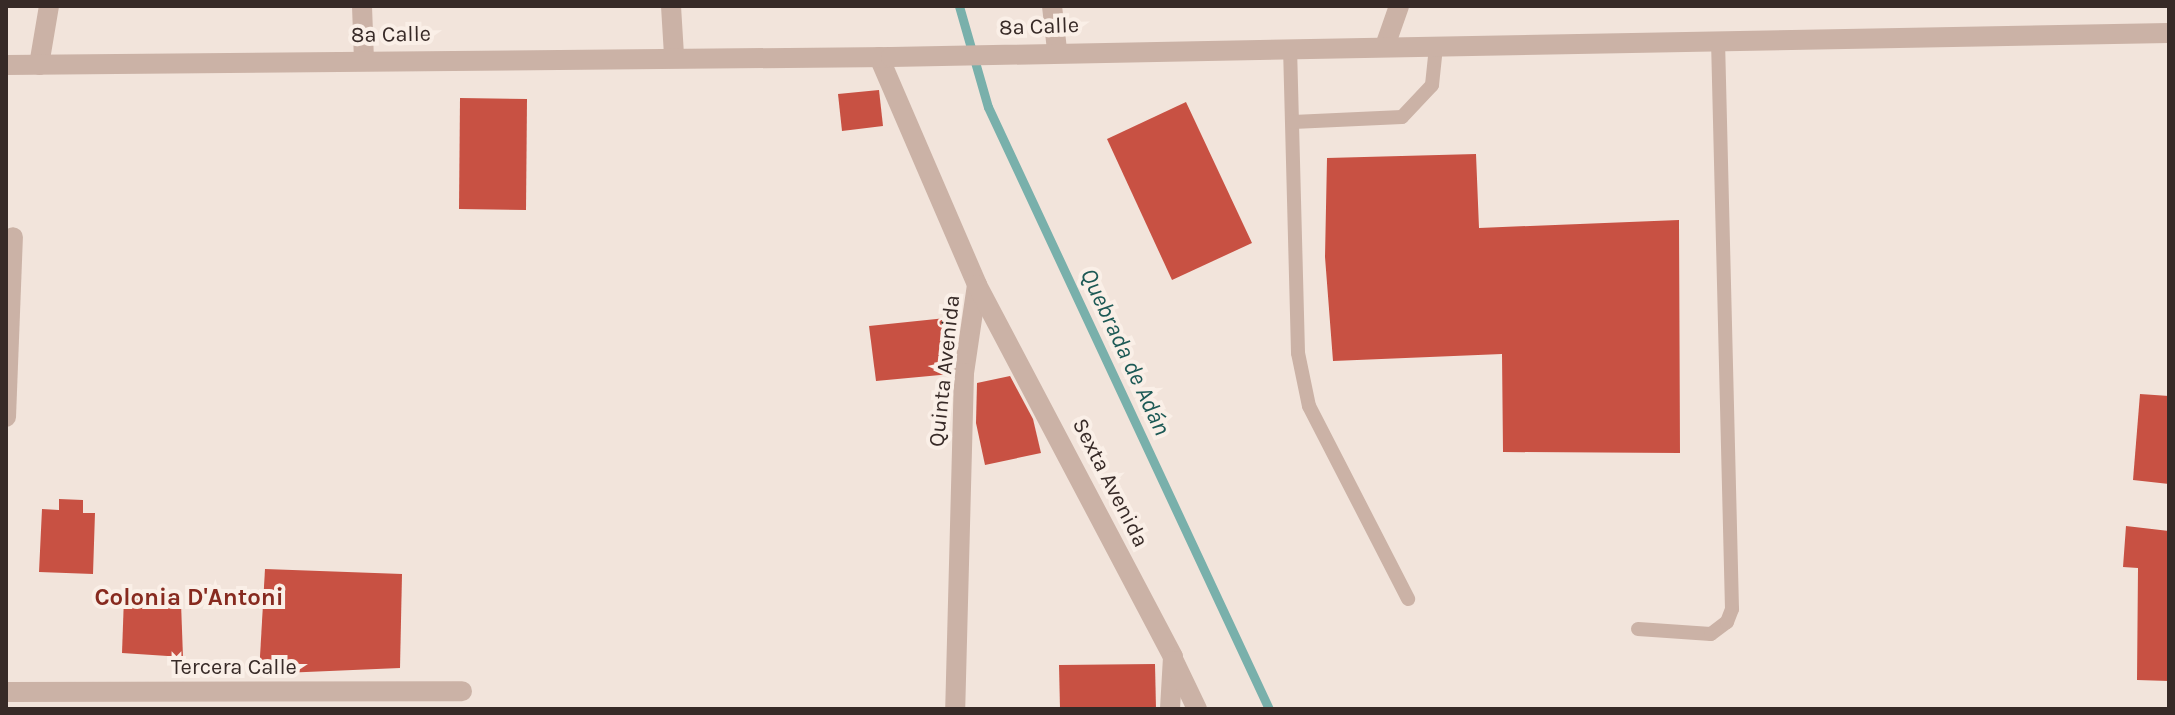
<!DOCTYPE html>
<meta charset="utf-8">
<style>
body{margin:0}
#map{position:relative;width:2175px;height:715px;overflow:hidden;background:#f2e4db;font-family:Karla,sans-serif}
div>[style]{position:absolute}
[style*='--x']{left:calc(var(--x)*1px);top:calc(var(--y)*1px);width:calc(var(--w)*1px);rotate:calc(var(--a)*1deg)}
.stream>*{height:9px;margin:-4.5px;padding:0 4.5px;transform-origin:4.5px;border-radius:4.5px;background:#79b0ab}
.building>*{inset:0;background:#c85143}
.service>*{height:14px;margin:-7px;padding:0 7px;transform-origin:7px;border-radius:7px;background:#cbb2a6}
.minor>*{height:20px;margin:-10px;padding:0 10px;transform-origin:10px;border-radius:10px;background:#cbb2a6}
.tertiary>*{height:20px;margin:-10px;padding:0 10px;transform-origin:10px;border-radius:10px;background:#cbb2a6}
span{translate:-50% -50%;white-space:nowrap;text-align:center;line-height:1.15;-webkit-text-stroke:8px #faefe7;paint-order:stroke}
.street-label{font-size:22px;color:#372a27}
.water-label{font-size:24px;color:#1c5955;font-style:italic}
.neighbourhood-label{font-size:24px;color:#872a1f;font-weight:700}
.frame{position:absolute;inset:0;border:8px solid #372a27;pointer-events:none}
</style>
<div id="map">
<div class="stream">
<div style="--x:959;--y:6;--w:105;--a:74"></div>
<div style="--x:988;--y:107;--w:664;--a:64.98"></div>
</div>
<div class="building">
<div style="clip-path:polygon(879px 90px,883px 126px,842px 131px,838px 94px)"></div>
<div style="clip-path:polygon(460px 98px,527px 99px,526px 210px,459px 209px)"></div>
<div style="clip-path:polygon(1186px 102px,1252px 243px,1172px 280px,1107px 139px)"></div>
<div style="clip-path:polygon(1476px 154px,1479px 228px,1679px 220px,1680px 453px,1503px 452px,1502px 354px,1333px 361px,1325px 257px,1327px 158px)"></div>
<div style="clip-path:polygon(946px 318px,951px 374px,876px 381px,869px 326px)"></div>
<div style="clip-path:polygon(1010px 376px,1033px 419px,1041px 453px,985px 465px,976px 423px,977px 383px)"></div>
<div style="clip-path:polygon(2140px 394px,2169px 396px,2169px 484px,2133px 480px)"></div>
<div style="clip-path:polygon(59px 499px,83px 500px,83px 513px,95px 513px,93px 574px,39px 572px,42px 509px,59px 510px)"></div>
<div style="clip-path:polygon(2126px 526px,2169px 531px,2169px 681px,2137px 680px,2138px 568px,2123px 567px)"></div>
<div style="clip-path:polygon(265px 569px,402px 574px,400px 668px,259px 674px)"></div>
<div style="clip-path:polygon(124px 597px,181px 603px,183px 657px,122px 653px)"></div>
<div style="clip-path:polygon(1155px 664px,1156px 709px,1060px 709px,1059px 665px)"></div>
</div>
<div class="service">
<div style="--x:1290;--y:47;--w:306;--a:88.5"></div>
<div style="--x:1298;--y:353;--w:54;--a:78.3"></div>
<div style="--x:1309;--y:406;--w:217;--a:62.8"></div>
<div style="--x:1293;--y:122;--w:109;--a:-2.6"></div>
<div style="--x:1402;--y:117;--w:44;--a:-46.8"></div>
<div style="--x:1432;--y:85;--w:39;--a:-84"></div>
<div style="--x:1638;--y:629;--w:73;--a:3.9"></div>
<div style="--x:1711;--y:634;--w:20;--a:-37"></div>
<div style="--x:1727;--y:622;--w:14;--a:-69"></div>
<div style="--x:1732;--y:609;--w:568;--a:-91.41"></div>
</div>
<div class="minor">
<div style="--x:362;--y:6;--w:54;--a:87.9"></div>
<div style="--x:671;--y:6;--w:49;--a:86.5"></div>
<div style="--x:1052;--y:6;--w:44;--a:83.5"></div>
<div style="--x:1385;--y:46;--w:42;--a:-70.7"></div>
<div style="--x:879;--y:57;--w:248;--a:66.7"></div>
<div style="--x:977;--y:285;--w:89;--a:98.4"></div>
<div style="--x:964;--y:373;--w:336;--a:91.5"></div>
<div style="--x:39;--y:65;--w:60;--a:-80.4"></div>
<div style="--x:977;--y:285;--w:420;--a:62.2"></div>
<div style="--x:1173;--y:657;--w:52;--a:93.3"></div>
<div style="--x:6;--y:417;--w:180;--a:-87.8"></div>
<div style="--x:1174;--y:661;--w:53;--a:64.4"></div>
<div style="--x:6;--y:692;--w:456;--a:-0.1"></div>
</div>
<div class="tertiary">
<div style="--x:6;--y:65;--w:885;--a:-0.52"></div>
<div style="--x:891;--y:57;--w:1278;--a:-1.08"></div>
</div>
<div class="street-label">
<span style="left:1039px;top:27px;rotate:-2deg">8a Calle</span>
<span style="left:391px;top:35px;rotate:-1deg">8a Calle</span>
<span style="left:945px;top:371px;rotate:-84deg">Quinta Avenida</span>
<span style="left:1110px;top:483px;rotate:63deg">Sexta Avenida</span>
<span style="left:234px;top:668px">Tercera Calle</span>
</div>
<div class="water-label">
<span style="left:1125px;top:352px;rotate:65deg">Quebrada de Adán</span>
</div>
<div class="neighbourhood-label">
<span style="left:189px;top:598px">Colonia D'Antoni</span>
</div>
<div class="frame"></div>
</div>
